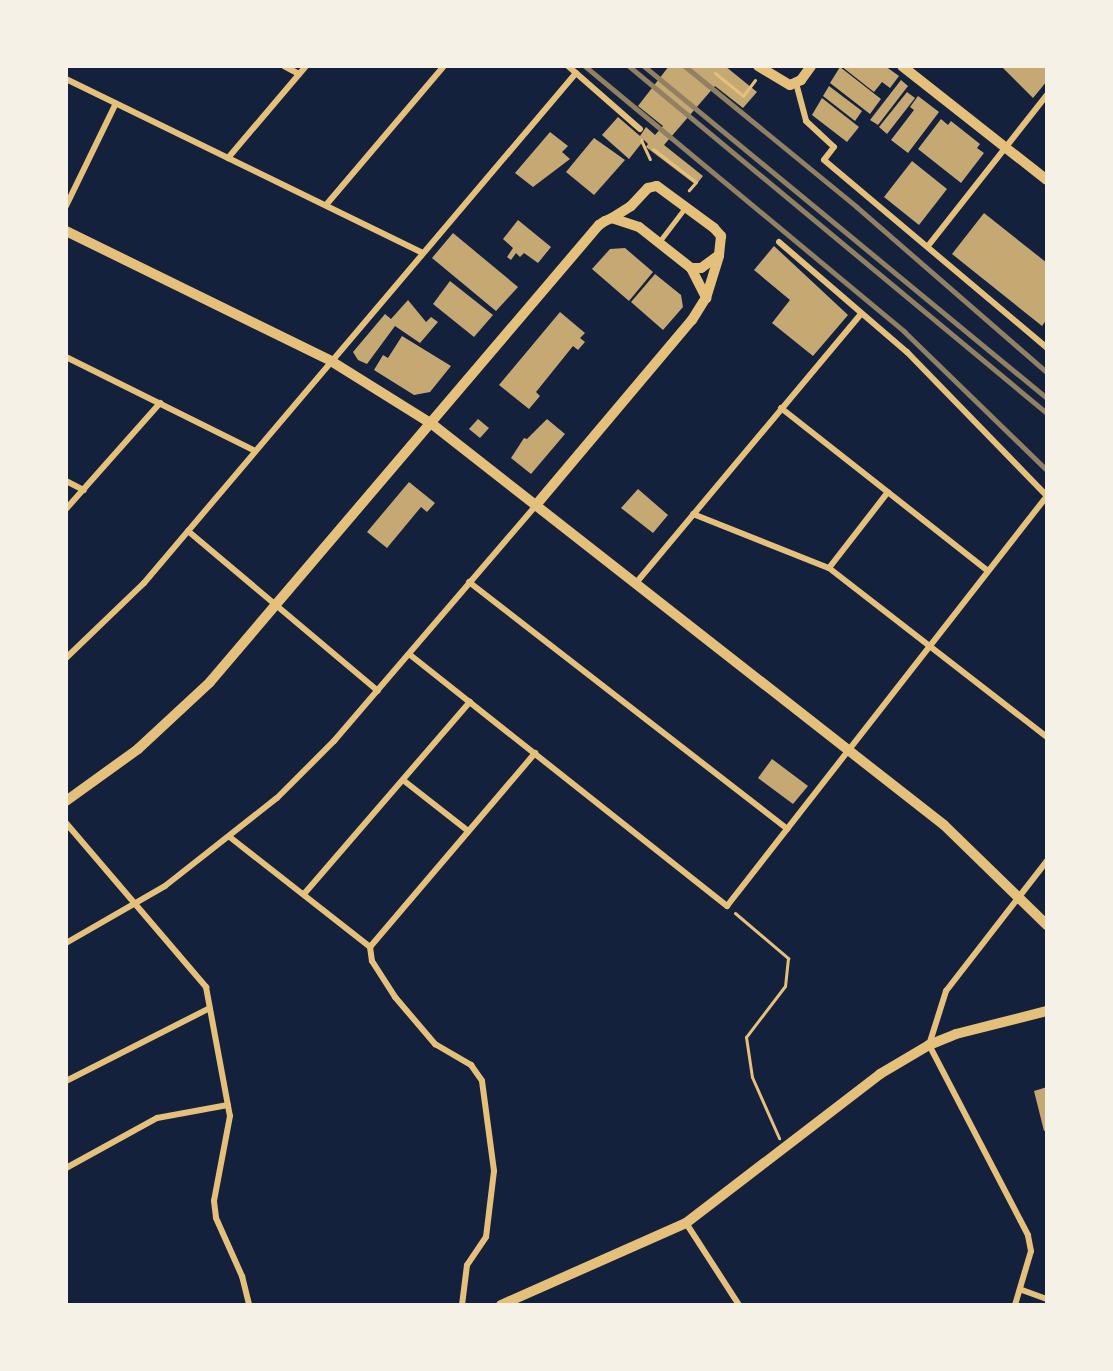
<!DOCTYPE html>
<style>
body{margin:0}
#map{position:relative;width:1113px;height:1371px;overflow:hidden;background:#14213d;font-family:"Alegreya Sans",sans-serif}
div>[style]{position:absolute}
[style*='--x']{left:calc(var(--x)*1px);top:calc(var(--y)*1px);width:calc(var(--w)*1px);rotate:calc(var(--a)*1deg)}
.building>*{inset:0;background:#c6a872}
.path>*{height:3px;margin:-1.5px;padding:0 1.5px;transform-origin:1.5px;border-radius:1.5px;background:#e5c07b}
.service>*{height:4.5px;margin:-2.25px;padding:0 2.25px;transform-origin:2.25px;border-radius:2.25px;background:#e5c07b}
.minor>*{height:6px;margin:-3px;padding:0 3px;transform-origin:3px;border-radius:3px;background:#e5c07b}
.tertiary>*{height:10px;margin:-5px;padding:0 5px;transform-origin:5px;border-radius:5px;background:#e5c07b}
.rail>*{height:4.5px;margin:-2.25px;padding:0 2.25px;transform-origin:2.25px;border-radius:2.25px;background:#918062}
span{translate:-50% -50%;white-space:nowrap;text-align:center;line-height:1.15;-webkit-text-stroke:4.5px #f6f1e7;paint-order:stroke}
.frame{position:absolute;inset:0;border:68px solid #f6f1e7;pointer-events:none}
</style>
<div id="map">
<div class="building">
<div style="clip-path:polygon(669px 66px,725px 66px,757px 92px,743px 108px,715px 86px,664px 145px,703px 176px,696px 185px,646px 147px,648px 144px,644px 140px,629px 159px,602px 135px,618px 117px,640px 136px,646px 127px,655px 135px,663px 126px,638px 106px)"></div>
<div style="clip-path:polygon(841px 66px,885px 66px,899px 76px,890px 88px,882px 82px,874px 92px)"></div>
<div style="clip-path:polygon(1001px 66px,1047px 66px,1047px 81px,1033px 98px)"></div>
<div style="clip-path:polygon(840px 67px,881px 99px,870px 114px,830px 83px)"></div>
<div style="clip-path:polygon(901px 80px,908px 86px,878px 125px,870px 120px)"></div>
<div style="clip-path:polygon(829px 86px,862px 111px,855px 121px,823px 96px)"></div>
<div style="clip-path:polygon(907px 92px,915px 98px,887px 134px,879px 127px)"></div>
<div style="clip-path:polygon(918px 96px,939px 112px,908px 153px,891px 140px,914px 110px,910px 107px)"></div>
<div style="clip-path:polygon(822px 98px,859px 127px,847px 142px,812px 115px)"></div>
<div style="clip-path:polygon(941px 119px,948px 125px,951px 121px,980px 144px,977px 148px,984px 153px,961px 183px,918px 149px)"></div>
<div style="clip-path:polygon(550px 132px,568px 146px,562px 152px,570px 159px,533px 187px,515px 173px)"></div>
<div style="clip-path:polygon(594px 138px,625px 160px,594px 195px,566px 172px)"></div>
<div style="clip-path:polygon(912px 161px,947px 189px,919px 225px,884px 197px)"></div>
<div style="clip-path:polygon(984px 213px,1047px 263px,1047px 319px,1042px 326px,952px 254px)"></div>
<div style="clip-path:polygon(518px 220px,551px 247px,538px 263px,524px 253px,520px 257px,516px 253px,511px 260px,507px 257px,513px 248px,503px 239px)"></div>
<div style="clip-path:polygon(453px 233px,518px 287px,496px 311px,432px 258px)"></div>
<div style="clip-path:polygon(774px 246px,848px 315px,813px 356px,772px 323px,790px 300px,754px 270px)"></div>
<div style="clip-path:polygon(625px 248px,653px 272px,629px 301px,592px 269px,610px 249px)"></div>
<div style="clip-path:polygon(655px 274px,681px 295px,683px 307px,663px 330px,631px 302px)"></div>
<div style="clip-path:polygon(450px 281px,493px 315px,474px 337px,433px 304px)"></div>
<div style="clip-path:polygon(408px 300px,426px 322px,431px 317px,438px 322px,420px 343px,395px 326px,367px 364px,358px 360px,353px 352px,385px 314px,391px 319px)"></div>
<div style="clip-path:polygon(560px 312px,585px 333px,580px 338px,585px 342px,578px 350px,573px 346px,536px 392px,540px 396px,529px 409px,499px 385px)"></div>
<div style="clip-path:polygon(402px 336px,451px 366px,430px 392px,414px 395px,374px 370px,383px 355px,388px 358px)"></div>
<div style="clip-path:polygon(478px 419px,489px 428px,480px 438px,469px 429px)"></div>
<div style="clip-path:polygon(547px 419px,565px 434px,531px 474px,511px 458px,524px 438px,527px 439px)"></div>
<div style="clip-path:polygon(409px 482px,435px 503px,427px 512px,421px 507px,387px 548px,367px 532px)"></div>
<div style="clip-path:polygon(638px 489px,668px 515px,653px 533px,621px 508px)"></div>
<div style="clip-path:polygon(772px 759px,808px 786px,793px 804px,758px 778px)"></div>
<div style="clip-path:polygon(1047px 1087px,1047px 1130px,1044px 1131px,1034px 1091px)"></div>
</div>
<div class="path">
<div style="--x:715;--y:73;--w:36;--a:39"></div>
<div style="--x:743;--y:96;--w:20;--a:-53"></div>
<div style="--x:641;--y:140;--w:21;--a:65"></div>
<div style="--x:653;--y:149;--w:54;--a:37.5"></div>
<div style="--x:696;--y:182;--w:11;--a:131"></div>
<div style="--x:735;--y:913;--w:70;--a:40.3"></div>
<div style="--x:788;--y:958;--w:28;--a:96"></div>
<div style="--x:785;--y:986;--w:64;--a:127.4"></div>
<div style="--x:746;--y:1037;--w:40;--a:81.5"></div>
<div style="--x:752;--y:1077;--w:67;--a:66.1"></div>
</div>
<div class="service">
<div style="--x:659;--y:242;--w:43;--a:-52.6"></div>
</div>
<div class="minor">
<div style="--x:284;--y:66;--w:17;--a:28"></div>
<div style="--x:568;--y:66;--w:11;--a:41"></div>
<div style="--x:66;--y:79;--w:397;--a:26"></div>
<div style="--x:796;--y:83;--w:39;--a:75"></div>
<div style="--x:806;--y:121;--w:38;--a:43"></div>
<div style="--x:834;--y:147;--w:16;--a:128"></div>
<div style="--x:824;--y:160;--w:292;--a:40.1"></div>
<div style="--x:228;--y:158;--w:121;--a:-49.7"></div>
<div style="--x:326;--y:205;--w:182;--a:-49.7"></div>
<div style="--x:66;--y:206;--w:114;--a:-64.1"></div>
<div style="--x:779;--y:242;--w:169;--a:40.7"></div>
<div style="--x:907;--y:352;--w:201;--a:45.8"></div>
<div style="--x:928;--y:246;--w:192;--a:-51.8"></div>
<div style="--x:66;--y:357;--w:211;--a:26.4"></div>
<div style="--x:781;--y:408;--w:262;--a:38.2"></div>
<div style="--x:66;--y:481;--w:20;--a:27"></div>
<div style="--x:66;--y:509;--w:142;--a:-48.4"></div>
<div style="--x:693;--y:514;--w:146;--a:21.7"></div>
<div style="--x:829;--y:568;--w:276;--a:37.8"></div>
<div style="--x:188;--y:531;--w:248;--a:40.1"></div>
<div style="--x:829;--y:568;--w:96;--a:-52.2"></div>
<div style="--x:469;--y:582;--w:403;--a:37.8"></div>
<div style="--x:636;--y:583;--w:351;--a:-50.1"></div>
<div style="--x:409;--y:654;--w:406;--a:38.4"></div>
<div style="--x:727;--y:906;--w:520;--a:-52.03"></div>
<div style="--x:66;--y:658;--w:108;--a:-43.9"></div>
<div style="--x:144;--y:583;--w:668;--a:-49.73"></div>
<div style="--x:576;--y:73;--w:85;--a:41.2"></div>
<div style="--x:403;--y:780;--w:83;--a:38.1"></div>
<div style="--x:66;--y:823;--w:216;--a:49.5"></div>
<div style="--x:206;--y:987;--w:131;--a:79.5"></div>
<div style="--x:230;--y:1116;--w:86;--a:100.7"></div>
<div style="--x:214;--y:1201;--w:17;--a:83"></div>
<div style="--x:216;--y:1218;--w:64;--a:65.9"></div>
<div style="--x:242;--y:1276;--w:30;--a:76"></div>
<div style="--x:231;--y:838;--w:177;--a:38.1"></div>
<div style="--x:370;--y:947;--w:14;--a:82"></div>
<div style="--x:372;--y:961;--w:43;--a:57.4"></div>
<div style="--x:395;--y:997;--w:62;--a:49.6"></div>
<div style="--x:435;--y:1044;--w:42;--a:30.3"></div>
<div style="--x:471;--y:1065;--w:19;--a:55"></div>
<div style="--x:482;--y:1081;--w:91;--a:82.4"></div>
<div style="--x:494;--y:1171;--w:66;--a:96.9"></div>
<div style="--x:486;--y:1237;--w:34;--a:124"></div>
<div style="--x:467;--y:1265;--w:40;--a:97.1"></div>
<div style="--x:304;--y:894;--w:254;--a:-49.2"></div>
<div style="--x:66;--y:943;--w:114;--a:-29.9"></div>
<div style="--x:165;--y:886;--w:142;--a:-38.2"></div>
<div style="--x:277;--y:798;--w:81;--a:-45"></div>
<div style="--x:334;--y:741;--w:311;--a:-49.4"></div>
<div style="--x:370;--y:947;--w:255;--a:-49.6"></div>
<div style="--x:66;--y:1081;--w:161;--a:-26.9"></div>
<div style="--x:66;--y:1168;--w:104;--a:-28.8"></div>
<div style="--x:157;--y:1118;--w:72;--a:-10.4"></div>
<div style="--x:686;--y:1223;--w:98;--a:57.1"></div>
<div style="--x:1022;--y:1290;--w:27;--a:20"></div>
<div style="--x:1015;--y:1305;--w:56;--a:-73.5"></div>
<div style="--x:1031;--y:1251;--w:16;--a:-101"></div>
<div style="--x:1028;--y:1235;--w:214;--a:-117.5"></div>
<div style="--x:929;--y:1045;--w:57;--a:-72.5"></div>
<div style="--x:946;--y:991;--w:165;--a:-52.2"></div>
</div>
<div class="tertiary">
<div style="--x:758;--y:66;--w:37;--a:31"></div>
<div style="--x:790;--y:85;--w:12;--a:-24"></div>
<div style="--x:801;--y:80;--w:17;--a:-54"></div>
<div style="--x:902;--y:66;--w:184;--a:38.2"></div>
<div style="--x:66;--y:231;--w:295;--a:26.1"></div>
<div style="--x:331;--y:361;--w:119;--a:32"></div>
<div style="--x:432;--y:424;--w:650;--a:38.07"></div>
<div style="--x:944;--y:825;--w:144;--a:44.2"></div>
<div style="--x:691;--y:268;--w:34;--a:63"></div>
<div style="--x:706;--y:298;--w:44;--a:-72.8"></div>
<div style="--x:536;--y:505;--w:242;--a:-49.9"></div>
<div style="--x:692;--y:320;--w:26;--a:-58"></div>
<div style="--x:66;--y:801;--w:89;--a:-35.8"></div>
<div style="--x:138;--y:749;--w:98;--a:-42.9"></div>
<div style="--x:210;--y:682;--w:600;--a:-49.6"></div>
<div style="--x:599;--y:225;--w:7;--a:-34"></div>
<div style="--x:605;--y:221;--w:8;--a:-23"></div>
<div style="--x:612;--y:218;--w:22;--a:-32"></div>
<div style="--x:631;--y:206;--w:25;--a:-47"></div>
<div style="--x:648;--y:188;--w:9;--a:-13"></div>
<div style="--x:657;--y:186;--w:71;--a:36.4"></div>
<div style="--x:714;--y:228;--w:11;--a:49"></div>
<div style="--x:721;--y:236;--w:19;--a:96"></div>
<div style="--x:719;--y:255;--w:22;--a:144"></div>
<div style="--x:701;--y:268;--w:10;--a:180"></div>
<div style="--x:691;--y:268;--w:66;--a:-141.7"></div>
<div style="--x:639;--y:227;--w:28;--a:-162"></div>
<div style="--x:501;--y:1305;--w:202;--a:-23.9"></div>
<div style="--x:686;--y:1223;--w:245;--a:-37.5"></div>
<div style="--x:880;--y:1074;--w:57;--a:-30.6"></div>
<div style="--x:929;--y:1045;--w:29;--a:-22"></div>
<div style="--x:956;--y:1034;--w:94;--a:-14.2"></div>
</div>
<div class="rail">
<div style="--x:585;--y:66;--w:415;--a:39.7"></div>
<div style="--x:904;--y:331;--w:199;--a:44.2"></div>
<div style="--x:629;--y:66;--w:543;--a:39.7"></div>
<div style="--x:644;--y:66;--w:522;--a:39.48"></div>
<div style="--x:685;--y:66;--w:222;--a:39.3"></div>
<div style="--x:857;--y:207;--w:252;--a:41"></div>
</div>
<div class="frame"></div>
</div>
